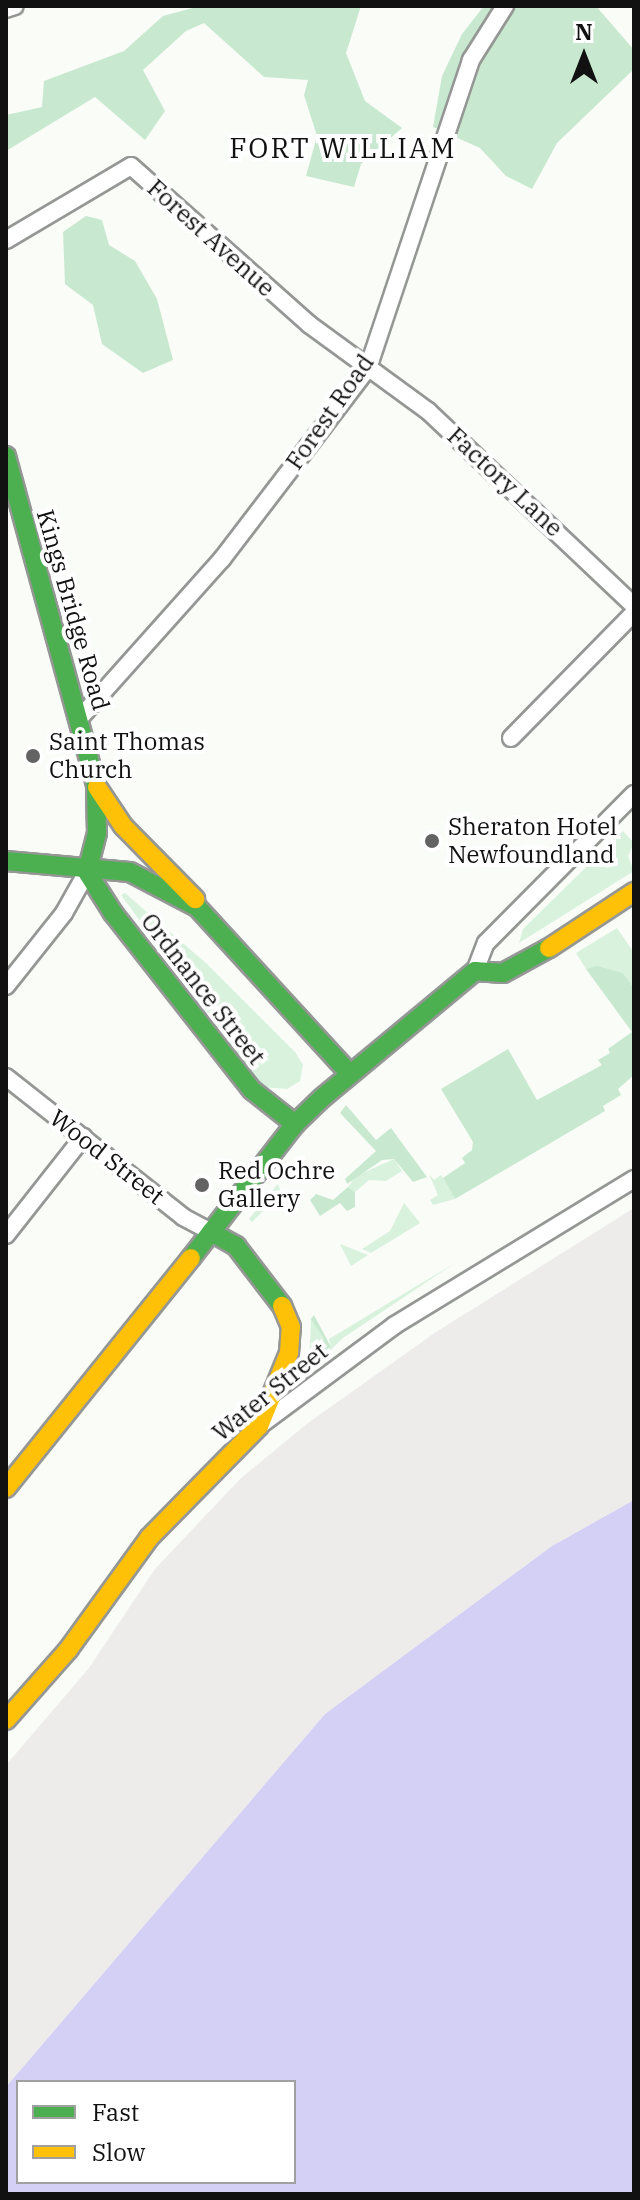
<!DOCTYPE html>
<style>
body{margin:0}
#map{position:relative;width:640px;height:2200px;overflow:hidden;background:#f9fcf7;font-family:"IBM Plex Serif",serif}
div>[style]{position:absolute}
[style*='--x']{left:calc(var(--x)*1px);top:calc(var(--y)*1px);width:calc(var(--w)*1px);rotate:calc(var(--a)*1deg)}
.industrial>*{inset:0;background:#eeeceb}
.green>*{inset:0;background:#d9f2de}
.forest>*{inset:0;background:#c8e9d0}
.water>*{inset:0;background:#d3cff5}
.roads{filter:drop-shadow(2px 0 #959795) drop-shadow(-2px 0 #959795) drop-shadow(0 2px #959795) drop-shadow(0 -2px #959795)}
.street>*{height:16px;margin:-8px;padding:0 8px;transform-origin:8px;border-radius:8px;background:#fefffe}
.fast>*{height:18px;margin:-9px;padding:0 9px;transform-origin:9px;border-radius:9px;background:#4caf50}
.slow>*{height:18px;margin:-9px;padding:0 9px;transform-origin:9px;border-radius:9px;background:#ffc107}
.dots>*{width:22px;height:22px;translate:-50% -50%;box-sizing:border-box;border:4px solid #fff;border-radius:50%}
span{translate:-50% -50%;white-space:nowrap;text-align:center;line-height:1.15;-webkit-text-stroke:8px #fff;paint-order:stroke}
.street-label{font-size:24px;color:#111}
.poi-label{font-size:24px;color:#111}
.left{translate:0 -50%;text-align:left}
.quarter-label{font-size:28px;color:#111;letter-spacing:2px}
.frame{position:absolute;inset:0;border:8px solid #111;pointer-events:none}
.legend{position:absolute;left:16px;top:2080px;width:280px;height:104px;box-sizing:border-box;background:#fff;border:2px solid #a0a0a0;margin:0;padding:10px 14px;list-style:none;font-size:24px;color:#111}
.legend li{display:flex;align-items:center;gap:16px;height:40px}
.legend b{width:40px;border:2px solid #a0a0a0}
.north{position:absolute;left:544px;top:16px;width:80px;height:80px;-webkit-text-stroke:6px #fff;paint-order:stroke;rotate:0deg;font-size:22px;font-weight:700;line-height:32px;text-align:center;color:#111}
.north::after{content:'';display:block;margin:auto;width:28px;height:36px;background:#111;clip-path:polygon(50% 0,100% 100%,50% 72%,0 100%)}
</style>
<div id="map">
<div class="industrial">
<div style="clip-path:polygon(634px 1208px,634px 1500px,552px 1546px,325px 1714px,6px 2087px,6px 1765px,89px 1668px,155px 1569px,240px 1479px,308px 1423px,436px 1332px)"></div>
</div>
<div class="green">
<div style="clip-path:polygon(623px 831px,634px 843px,628px 856px,634px 871px,519px 943px,523px 929px)"></div>
<div style="clip-path:polygon(125px 893px,207px 964px,295px 1052px,303px 1065px,300px 1081px,287px 1089px,263px 1087px,121px 895px)"></div>
<div style="clip-path:polygon(617px 928px,634px 953px,634px 988px,623px 973px,586px 969px,576px 953px)"></div>
<div style="clip-path:polygon(394px 1159px,402px 1171px,386px 1181px,369px 1180px,355px 1192px,348px 1187px,356px 1176px)"></div>
<div style="clip-path:polygon(429px 1174px,434px 1180px,441px 1175px,455px 1199px,433px 1205px,430px 1200px,438px 1195px)"></div>
<div style="clip-path:polygon(278px 1184px,281px 1193px,252px 1222px,249px 1219px)"></div>
<div style="clip-path:polygon(404px 1203px,420px 1223px,371px 1253px,362px 1249px,390px 1231px)"></div>
<div style="clip-path:polygon(340px 1244px,368px 1255px,351px 1266px)"></div>
<div style="clip-path:polygon(455px 1263px,343px 1338px,315px 1365px,331px 1347px,329px 1339px)"></div>
<div style="clip-path:polygon(311px 1317px,324px 1339px,312px 1361px,295px 1377px,310px 1347px)"></div>
</div>
<div class="forest">
<div style="clip-path:polygon(200px 6px,361px 6px,346px 53px,365px 101px,402px 128px,361px 164px,354px 187px,306px 176px,317px 136px,304px 95px,308px 80px,264px 77px,204px 23px,186px 31px,143px 70px,165px 111px,145px 140px,95px 97px,6px 151px,6px 115px,42px 107px,44px 81px,124px 51px,163px 16px)"></div>
<div style="clip-path:polygon(484px 6px,596px 6px,634px 50px,634px 69px,557px 143px,532px 189px,506px 176px,480px 148px,433px 127px,442px 76px,462px 34px)"></div>
<div style="clip-path:polygon(86px 216px,102px 220px,109px 245px,135px 261px,157px 299px,173px 360px,143px 373px,102px 344px,93px 305px,65px 284px,63px 232px)"></div>
<div style="clip-path:polygon(597px 966px,623px 973px,634px 988px,634px 1075px,618px 1089px,621px 1095px,603px 1106px,605px 1111px,455px 1199px,443px 1178px,465px 1163px,462px 1158px,472px 1150px,473px 1142px,441px 1089px,508px 1049px,537px 1100px,602px 1065px,598px 1060px,610px 1053px,608px 1049px,632px 1032px,586px 969px)"></div>
<div style="clip-path:polygon(346px 1105px,376px 1140px,391px 1128px,427px 1177px,413px 1182px,394px 1159px,382px 1160px,347px 1184px,345px 1179px,376px 1151px,340px 1113px)"></div>
<div style="clip-path:polygon(348px 1187px,355px 1192px,355px 1207px,347px 1211px,340px 1203px,320px 1216px,310px 1200px,316px 1194px,333px 1200px)"></div>
<div style="clip-path:polygon(314px 1315px,331px 1347px,302px 1373px,324px 1339px,311px 1319px)"></div>
</div>
<div class="water">
<div style="clip-path:polygon(evenodd,634px 1500px,634px 2194px,6px 2194px,6px 2087px,325px 1714px,552px 1546px,634px 1500px,18px 2082px,294px 2082px,294px 2182px,18px 2182px,18px 2082px)"></div>
</div>
<div class="roads">
<div class="street">
<div style="--x:6;--y:9;--w:9;--a:-18"></div>
<div style="--x:6;--y:240;--w:145;--a:-30.6"></div>
<div style="--x:131;--y:166;--w:239;--a:41.6"></div>
<div style="--x:310;--y:325;--w:146;--a:36.1"></div>
<div style="--x:428;--y:411;--w:284;--a:43.4"></div>
<div style="--x:78;--y:720;--w:216;--a:-48.2"></div>
<div style="--x:222;--y:559;--w:240;--a:-52.6"></div>
<div style="--x:368;--y:368;--w:325;--a:-71.5"></div>
<div style="--x:471;--y:60;--w:64;--a:-57.8"></div>
<div style="--x:511;--y:738;--w:175;--a:-45.5"></div>
<div style="--x:475;--y:971;--w:30;--a:-69"></div>
<div style="--x:486;--y:943;--w:210;--a:-45.2"></div>
<div style="--x:6;--y:986;--w:93;--a:-51.5"></div>
<div style="--x:64;--y:913;--w:47;--a:-60.7"></div>
<div style="--x:6;--y:1077;--w:226;--a:38.3"></div>
<div style="--x:183;--y:1217;--w:32;--a:28"></div>
<div style="--x:6;--y:1235;--w:125;--a:-51.8"></div>
<div style="--x:259;--y:1426;--w:169;--a:-36.6"></div>
<div style="--x:395;--y:1325;--w:280;--a:-31.4"></div>
</div>
<div class="fast">
<div style="--x:6;--y:456;--w:341;--a:74.7"></div>
<div style="--x:96;--y:785;--w:48;--a:88.8"></div>
<div style="--x:97;--y:833;--w:40;--a:104.4"></div>
<div style="--x:6;--y:861;--w:124;--a:5.1"></div>
<div style="--x:130;--y:872;--w:76;--a:27.6"></div>
<div style="--x:197;--y:907;--w:225;--a:47.5"></div>
<div style="--x:87;--y:872;--w:49;--a:57.6"></div>
<div style="--x:113;--y:913;--w:225;--a:51.9"></div>
<div style="--x:252;--y:1090;--w:55;--a:38.3"></div>
<div style="--x:211;--y:1232;--w:29;--a:29"></div>
<div style="--x:236;--y:1246;--w:76;--a:52.5"></div>
<div style="--x:191;--y:1258;--w:170;--a:-52.2"></div>
<div style="--x:295;--y:1124;--w:37;--a:-44"></div>
<div style="--x:322;--y:1098;--w:199;--a:-39.7"></div>
<div style="--x:475;--y:971;--w:28;--a:4"></div>
<div style="--x:503;--y:973;--w:52;--a:-28.5"></div>
</div>
<div class="slow">
<div style="--x:97;--y:787;--w:47;--a:56.3"></div>
<div style="--x:123;--y:826;--w:103;--a:45.4"></div>
<div style="--x:549;--y:948;--w:102;--a:-33.4"></div>
<div style="--x:6;--y:1488;--w:295;--a:-51.2"></div>
<div style="--x:6;--y:1720;--w:94;--a:-48.5"></div>
<div style="--x:68;--y:1650;--w:138;--a:-54.1"></div>
<div style="--x:149;--y:1538;--w:157;--a:-45.5"></div>
<div style="--x:259;--y:1426;--w:79;--a:-67.7"></div>
<div style="--x:289;--y:1353;--w:26;--a:-86"></div>
<div style="--x:291;--y:1327;--w:23;--a:-113"></div>
</div>
</div>
<div class="dots">
<div style="left:33px;top:756px;background:#626362"></div>
<div style="left:432px;top:841px;background:#626362"></div>
<div style="left:202px;top:1185px;background:#626362"></div>
</div>
<div class="street-label">
<span style="left:211px;top:238px;rotate:42deg">Forest Avenue</span>
<span style="left:330px;top:412px;rotate:-55deg">Forest Road</span>
<span style="left:505px;top:482px;rotate:43deg">Factory Lane</span>
<span style="left:73px;top:610px;rotate:74deg">Kings Bridge Road</span>
<span style="left:203px;top:989px;rotate:52deg">Ordnance Street</span>
<span style="left:107px;top:1157px;rotate:38deg">Wood Street</span>
<span style="left:270px;top:1392px;rotate:-39deg">Water Street</span>
</div>
<div class="poi-label">
<span class="left" style="left:49px;top:756px">Saint Thomas<br>Church</span>
<span class="left" style="left:448px;top:841px">Sheraton Hotel<br>Newfoundland</span>
<span class="left" style="left:218px;top:1185px">Red Ochre<br>Gallery</span>
</div>
<div class="quarter-label">
<span style="left:343px;top:148px">FORT WILLIAM</span>
</div>
<div class="frame"></div>
<ul class="legend">
<li><b style="height:10px;background:#4caf50"></b>Fast</li>
<li><b style="height:10px;background:#ffc107"></b>Slow</li>
</ul>
<div class="north">N</div>
</div>
